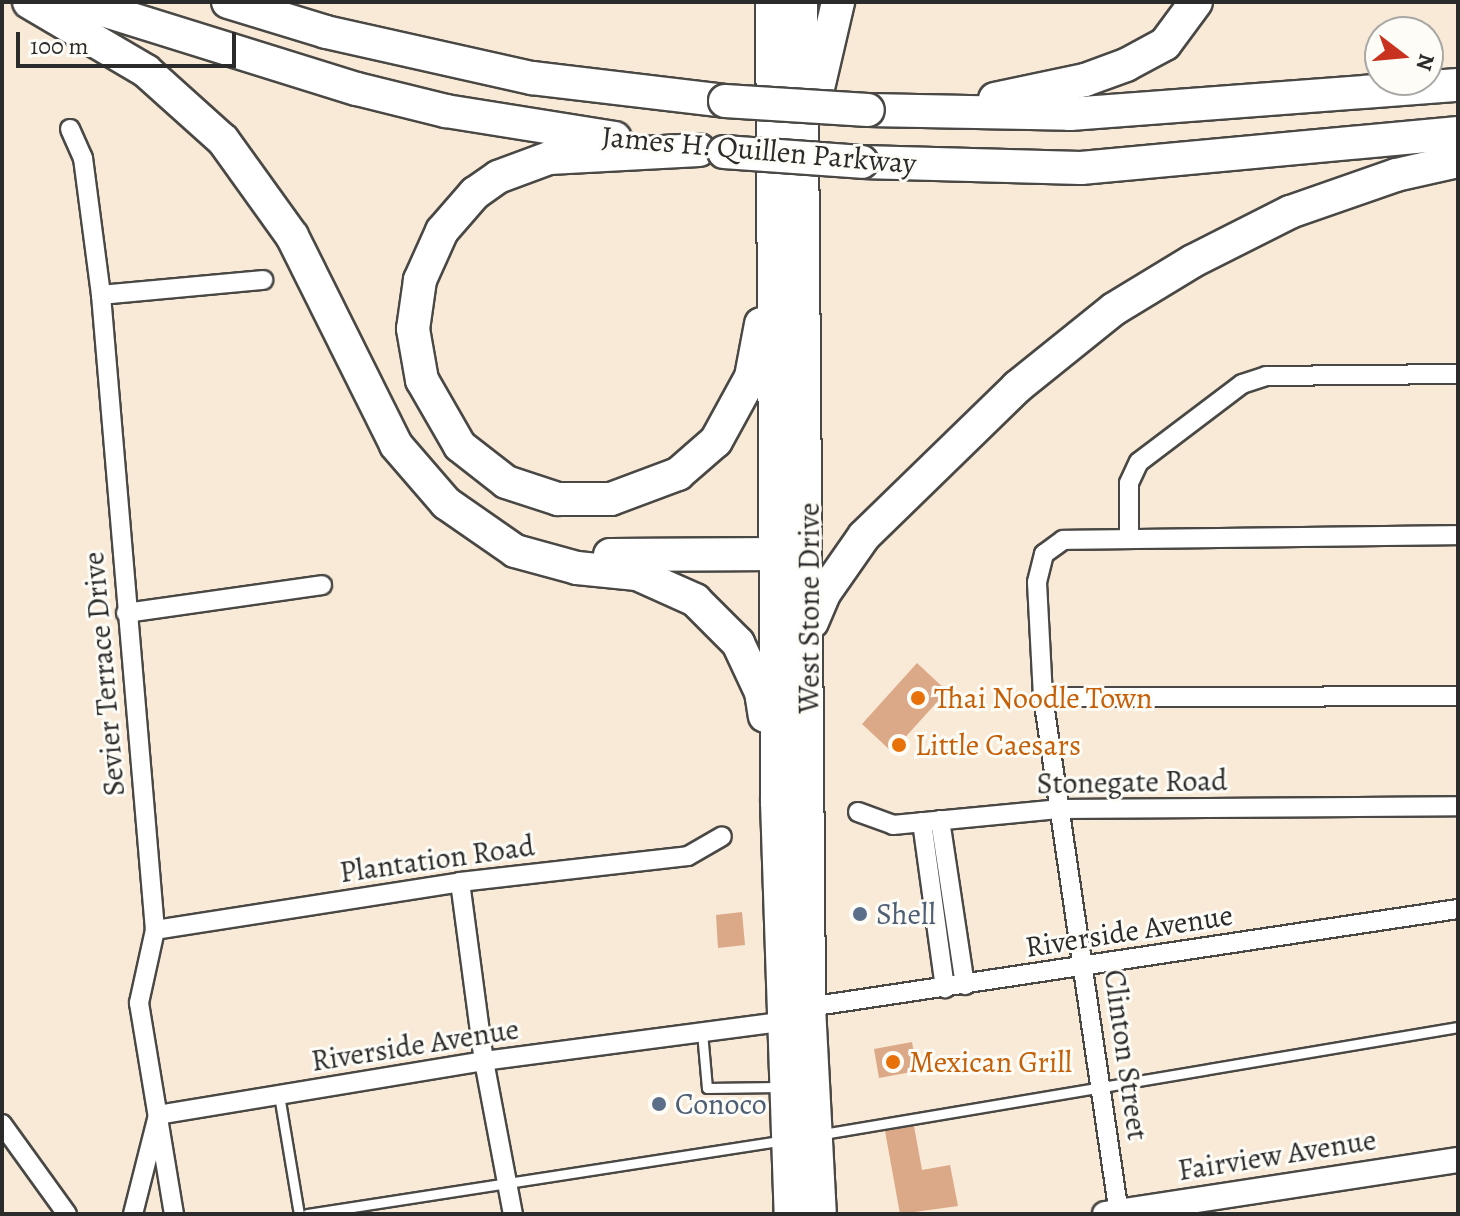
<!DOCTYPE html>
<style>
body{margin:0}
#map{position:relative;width:1460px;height:1216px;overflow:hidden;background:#f8ead7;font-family:Alegreya,serif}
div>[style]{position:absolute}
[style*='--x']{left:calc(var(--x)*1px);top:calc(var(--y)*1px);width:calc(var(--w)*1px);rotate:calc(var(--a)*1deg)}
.building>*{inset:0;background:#dba987}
.roads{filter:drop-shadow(2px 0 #4a4845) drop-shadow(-2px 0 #4a4845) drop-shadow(0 2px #4a4845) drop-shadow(0 -2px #4a4845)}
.lane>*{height:9px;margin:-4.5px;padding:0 4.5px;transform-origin:4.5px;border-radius:4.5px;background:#fff}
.street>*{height:18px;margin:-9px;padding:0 9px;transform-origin:9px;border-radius:9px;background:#fff}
.secondary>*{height:24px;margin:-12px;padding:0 12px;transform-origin:12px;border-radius:12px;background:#fff}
.highway>*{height:32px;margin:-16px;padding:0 16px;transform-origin:16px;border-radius:16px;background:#fff}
.bridges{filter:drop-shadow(2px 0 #4a4845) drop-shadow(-2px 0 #4a4845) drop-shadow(0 2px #4a4845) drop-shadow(0 -2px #4a4845)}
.highway-bridge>*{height:32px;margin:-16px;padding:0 16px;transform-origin:16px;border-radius:16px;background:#fff}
.dots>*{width:22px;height:22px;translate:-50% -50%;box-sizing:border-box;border:4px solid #fdfcf7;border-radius:50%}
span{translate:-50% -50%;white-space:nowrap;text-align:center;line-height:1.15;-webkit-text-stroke:6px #fdfcf7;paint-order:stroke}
.street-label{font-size:30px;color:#2b2b2b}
.food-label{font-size:30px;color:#c56008}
.left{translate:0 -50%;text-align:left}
.service-label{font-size:30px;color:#4e5e75}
.frame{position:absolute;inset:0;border:4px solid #2b2b2b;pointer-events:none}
.north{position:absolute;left:1364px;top:16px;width:80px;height:80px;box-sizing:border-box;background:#fdfcf7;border:2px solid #a9a8a5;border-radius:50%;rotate:106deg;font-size:22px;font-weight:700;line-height:32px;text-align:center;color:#2b2b2b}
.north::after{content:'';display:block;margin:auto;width:28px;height:36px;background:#c8321e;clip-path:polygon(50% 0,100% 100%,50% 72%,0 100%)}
.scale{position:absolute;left:16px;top:32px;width:220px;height:36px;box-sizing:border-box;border:4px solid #2b2b2b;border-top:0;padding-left:10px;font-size:24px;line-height:28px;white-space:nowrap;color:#2b2b2b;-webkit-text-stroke:6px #fdfcf7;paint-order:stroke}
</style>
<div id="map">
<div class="building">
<div style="clip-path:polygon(917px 663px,947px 691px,892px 752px,862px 724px)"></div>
<div style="clip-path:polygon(742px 912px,745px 945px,718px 948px,716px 915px)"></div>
<div style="clip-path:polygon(912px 1042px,917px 1071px,879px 1078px,874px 1049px)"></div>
<div style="clip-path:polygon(914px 1126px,922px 1170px,950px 1165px,958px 1206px,900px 1214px,885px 1131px)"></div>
</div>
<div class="roads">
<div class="lane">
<div style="--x:702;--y:1032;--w:56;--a:84.9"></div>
<div style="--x:707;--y:1088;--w:73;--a:-0.8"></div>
<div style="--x:279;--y:1095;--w:121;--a:80.5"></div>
<div style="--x:823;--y:1134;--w:644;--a:-9.56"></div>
<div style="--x:307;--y:1214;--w:482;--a:-8.8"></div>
</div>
<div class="street">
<div style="--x:70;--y:129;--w:32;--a:66"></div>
<div style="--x:83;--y:158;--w:138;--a:82.5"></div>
<div style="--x:101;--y:295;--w:637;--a:85.14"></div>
<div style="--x:155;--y:930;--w:75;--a:102.4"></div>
<div style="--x:139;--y:1003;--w:214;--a:80.6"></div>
<div style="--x:101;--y:295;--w:163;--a:-5.3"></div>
<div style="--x:1129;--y:535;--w:52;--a:-90"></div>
<div style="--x:1129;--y:483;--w:23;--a:-65"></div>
<div style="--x:1139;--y:462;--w:129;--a:-37.1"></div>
<div style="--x:1242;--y:384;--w:25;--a:-18"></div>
<div style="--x:1266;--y:376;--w:192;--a:-0.6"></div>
<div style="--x:126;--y:613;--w:198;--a:-8.1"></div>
<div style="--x:1043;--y:697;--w:115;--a:-93"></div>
<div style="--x:1037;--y:582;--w:29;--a:-76"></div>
<div style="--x:1044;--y:554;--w:24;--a:-36"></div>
<div style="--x:1063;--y:540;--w:395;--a:-0.7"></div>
<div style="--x:858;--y:812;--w:37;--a:20"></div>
<div style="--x:893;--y:825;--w:166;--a:-5.5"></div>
<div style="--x:1058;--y:809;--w:400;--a:-0.4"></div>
<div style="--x:940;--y:820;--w:167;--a:81.4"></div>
<div style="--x:922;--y:822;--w:168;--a:82.1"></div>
<div style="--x:460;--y:882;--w:181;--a:82.4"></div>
<div style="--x:484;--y:1061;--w:156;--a:79.3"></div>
<div style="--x:155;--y:930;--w:309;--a:-8.9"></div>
<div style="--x:460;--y:882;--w:229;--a:-6.5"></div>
<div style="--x:688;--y:856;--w:39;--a:-30"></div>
<div style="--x:809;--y:1007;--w:656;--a:-8.59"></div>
<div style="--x:2;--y:1124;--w:111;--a:54.2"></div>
<div style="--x:133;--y:1214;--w:102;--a:-75.8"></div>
<div style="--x:158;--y:1115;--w:330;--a:-9.4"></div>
<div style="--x:484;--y:1061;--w:301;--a:-7.5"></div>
<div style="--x:1119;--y:1214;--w:523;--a:-98.36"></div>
<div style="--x:1043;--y:697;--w:415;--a:-0.1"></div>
</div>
<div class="secondary">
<div style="--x:1105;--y:1214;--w:357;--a:-8.7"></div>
</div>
<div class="highway">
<div style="--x:29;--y:2;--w:136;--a:30.5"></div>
<div style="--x:146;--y:71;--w:103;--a:41.9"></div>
<div style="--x:223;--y:140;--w:118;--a:54.3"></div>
<div style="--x:292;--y:236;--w:233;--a:63.5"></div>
<div style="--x:396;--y:445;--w:77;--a:49.2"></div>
<div style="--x:446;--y:503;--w:84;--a:34.8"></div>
<div style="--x:515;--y:551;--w:64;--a:15.3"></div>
<div style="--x:577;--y:568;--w:60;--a:5.7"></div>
<div style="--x:637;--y:574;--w:64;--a:24.1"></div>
<div style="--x:695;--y:600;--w:61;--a:45"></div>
<div style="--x:738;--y:643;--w:54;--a:64.9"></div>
<div style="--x:761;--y:692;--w:24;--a:81"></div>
<div style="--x:77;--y:2;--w:293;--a:17.3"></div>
<div style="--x:357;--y:89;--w:92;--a:13.9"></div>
<div style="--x:446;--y:111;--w:171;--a:9.1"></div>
<div style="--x:228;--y:2;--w:102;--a:17"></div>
<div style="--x:326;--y:32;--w:211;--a:12.6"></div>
<div style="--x:532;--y:78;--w:194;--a:6.8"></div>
<div style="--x:772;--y:2;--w:800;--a:89.64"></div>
<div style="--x:777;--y:802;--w:412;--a:88.1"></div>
<div style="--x:801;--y:2;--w:1005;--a:89.54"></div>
<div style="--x:809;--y:1007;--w:207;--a:87"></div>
<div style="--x:995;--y:99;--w:92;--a:-11.9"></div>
<div style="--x:1085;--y:80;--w:44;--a:-20.1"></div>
<div style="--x:1126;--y:65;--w:44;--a:-28.3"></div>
<div style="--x:1165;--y:44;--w:52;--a:-53.6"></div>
<div style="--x:815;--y:101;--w:102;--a:-76.9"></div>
<div style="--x:868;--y:110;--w:202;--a:1.1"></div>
<div style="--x:1070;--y:114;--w:389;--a:-4.3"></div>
<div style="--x:699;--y:150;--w:150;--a:176.9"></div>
<div style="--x:549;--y:158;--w:54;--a:159.6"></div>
<div style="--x:498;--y:177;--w:28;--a:145"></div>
<div style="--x:475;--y:193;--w:50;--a:131"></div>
<div style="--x:442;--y:231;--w:54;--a:114.2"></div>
<div style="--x:420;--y:280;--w:49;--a:98.1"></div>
<div style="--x:413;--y:329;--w:52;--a:80"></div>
<div style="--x:422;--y:380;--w:76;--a:60.1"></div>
<div style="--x:460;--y:446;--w:58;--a:38"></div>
<div style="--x:506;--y:482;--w:55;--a:18.1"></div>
<div style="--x:558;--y:499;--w:53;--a:0"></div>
<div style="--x:611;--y:499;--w:72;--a:-20.5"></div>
<div style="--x:678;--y:474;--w:50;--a:-41"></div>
<div style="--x:716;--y:441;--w:73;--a:-61.3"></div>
<div style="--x:751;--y:377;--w:54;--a:-79.3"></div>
<div style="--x:862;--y:162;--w:219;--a:1.6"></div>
<div style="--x:1081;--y:168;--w:379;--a:-5.3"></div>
<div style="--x:610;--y:555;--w:168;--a:-0.3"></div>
<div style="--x:778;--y:554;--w:22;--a:-27"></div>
<div style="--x:812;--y:622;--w:33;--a:-67"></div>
<div style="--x:825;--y:592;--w:68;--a:-55.1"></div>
<div style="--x:864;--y:536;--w:214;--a:-44.2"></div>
<div style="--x:1017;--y:387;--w:124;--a:-38.8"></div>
<div style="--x:1114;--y:309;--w:92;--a:-31.3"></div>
<div style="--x:1193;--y:261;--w:109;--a:-26.8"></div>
<div style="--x:1290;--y:212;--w:112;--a:-19.2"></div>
<div style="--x:1396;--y:175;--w:64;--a:-12.7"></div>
</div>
</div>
<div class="bridges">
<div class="highway-bridge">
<div style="--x:725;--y:101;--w:143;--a:3.6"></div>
<div style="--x:724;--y:152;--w:138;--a:4.1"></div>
</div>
</div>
<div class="dots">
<div style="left:918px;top:698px;background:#e8710a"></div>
<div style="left:899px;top:745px;background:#e8710a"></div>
<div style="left:860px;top:914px;background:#5c6f8a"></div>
<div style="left:893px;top:1062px;background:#e8710a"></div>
<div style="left:659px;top:1104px;background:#5c6f8a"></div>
</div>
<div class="street-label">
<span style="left:759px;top:150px;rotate:5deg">James H. Quillen Parkway</span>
<span style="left:809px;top:608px;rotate:-90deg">West Stone Drive</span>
<span style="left:104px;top:674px;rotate:-95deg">Sevier Terrace Drive</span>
<span style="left:1132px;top:782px;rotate:-1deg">Stonegate Road</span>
<span style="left:437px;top:859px;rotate:-8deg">Plantation Road</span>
<span style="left:1129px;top:931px;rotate:-9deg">Riverside Avenue</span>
<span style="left:415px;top:1045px;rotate:-9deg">Riverside Avenue</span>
<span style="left:1126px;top:1055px;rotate:82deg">Clinton Street</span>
<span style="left:1277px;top:1155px;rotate:-9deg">Fairview Avenue</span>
</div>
<div class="food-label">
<span class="left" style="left:934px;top:698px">Thai Noodle Town</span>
<span class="left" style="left:915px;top:745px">Little Caesars</span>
<span class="left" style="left:909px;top:1062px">Mexican Grill</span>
</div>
<div class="service-label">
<span class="left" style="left:876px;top:914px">Shell</span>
<span class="left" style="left:675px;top:1104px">Conoco</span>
</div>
<div class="frame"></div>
<div class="north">N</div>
<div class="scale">100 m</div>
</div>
